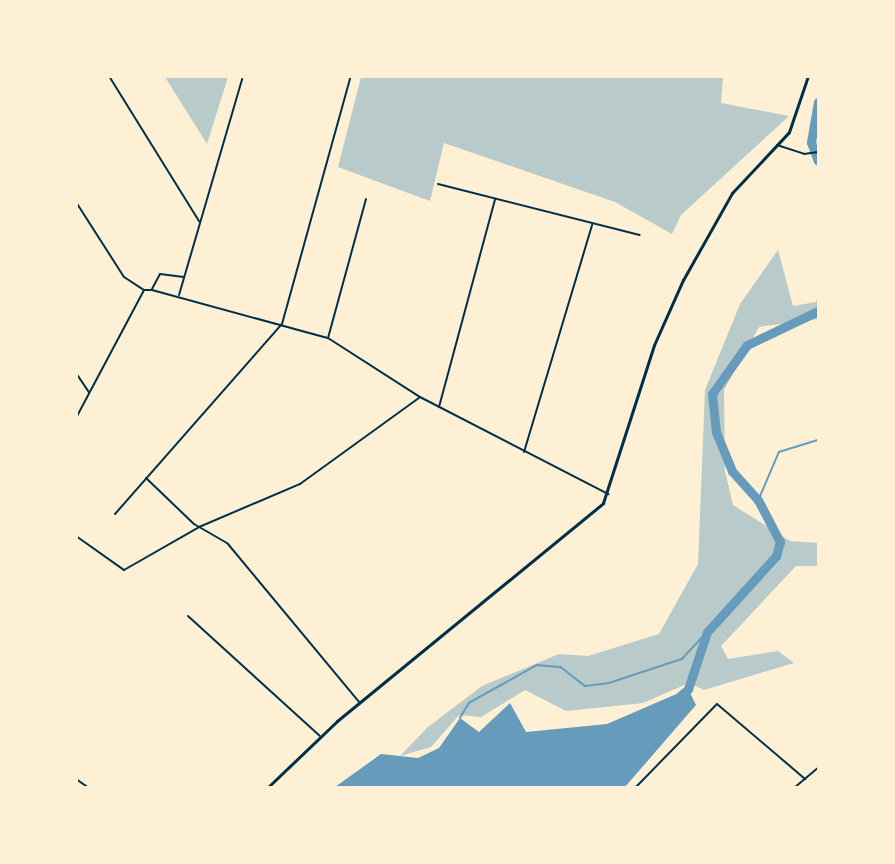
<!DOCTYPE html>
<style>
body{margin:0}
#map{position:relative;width:895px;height:864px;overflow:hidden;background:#fdf0d5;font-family:"DejaVu Sans",sans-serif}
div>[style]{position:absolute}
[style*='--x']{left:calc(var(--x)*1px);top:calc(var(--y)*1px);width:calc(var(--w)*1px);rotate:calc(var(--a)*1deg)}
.green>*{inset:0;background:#b9caca}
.water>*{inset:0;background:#669bbc}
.stream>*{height:1.5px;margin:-0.75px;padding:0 0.75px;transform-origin:0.75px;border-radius:0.75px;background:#669bbc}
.river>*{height:9px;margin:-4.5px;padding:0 4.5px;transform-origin:4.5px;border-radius:4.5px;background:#669bbc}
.minor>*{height:2px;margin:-1px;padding:0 1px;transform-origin:1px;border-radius:1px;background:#003049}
.secondary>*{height:3px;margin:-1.5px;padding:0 1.5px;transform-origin:1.5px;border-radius:1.5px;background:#003049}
span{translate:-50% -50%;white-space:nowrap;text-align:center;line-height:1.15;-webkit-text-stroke:5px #fdf0d5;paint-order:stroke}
.frame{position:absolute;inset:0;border:78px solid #fdf0d5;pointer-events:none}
</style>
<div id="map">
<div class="green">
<div style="clip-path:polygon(165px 77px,228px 77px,207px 144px)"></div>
<div style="clip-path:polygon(361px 77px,723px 77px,721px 103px,789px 116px,681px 215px,672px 234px,615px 202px,444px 143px,430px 201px,338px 167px)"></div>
<div style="clip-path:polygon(778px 250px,793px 306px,816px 302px,818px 296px,818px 319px,759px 327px,724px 390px,725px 471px,733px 505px,790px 541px,818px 543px,818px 566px,796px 566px,721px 646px,728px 659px,778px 651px,794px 663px,704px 690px,689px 683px,643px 703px,566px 711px,525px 690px,481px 717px,459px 715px,431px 747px,400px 756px,428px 727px,482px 686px,559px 654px,588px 656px,659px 634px,698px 564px,705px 390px,740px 304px)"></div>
</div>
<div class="water">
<div style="clip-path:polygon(688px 689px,696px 705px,625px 787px,335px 787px,381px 754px,418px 758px,439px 748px,460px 718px,479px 732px,510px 703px,526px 732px,607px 724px)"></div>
</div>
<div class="stream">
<div style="--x:758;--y:501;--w:53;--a:-66.8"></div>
<div style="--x:779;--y:452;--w:41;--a:-17.1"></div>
<div style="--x:460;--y:718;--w:17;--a:-59"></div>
<div style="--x:469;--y:703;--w:78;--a:-29.2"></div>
<div style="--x:537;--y:665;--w:24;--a:5"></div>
<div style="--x:561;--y:667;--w:31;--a:38"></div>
<div style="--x:585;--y:686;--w:24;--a:-7"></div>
<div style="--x:609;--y:683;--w:77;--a:-18.2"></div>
<div style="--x:682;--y:659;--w:37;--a:-47"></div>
</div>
<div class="river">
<div style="--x:818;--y:102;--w:41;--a:99.9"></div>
<div style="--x:811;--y:142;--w:20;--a:70"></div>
<div style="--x:680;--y:696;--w:11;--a:-41"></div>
<div style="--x:688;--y:689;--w:60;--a:-71.6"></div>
<div style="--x:707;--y:632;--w:103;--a:-47.8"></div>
<div style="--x:776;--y:556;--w:15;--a:-74"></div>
<div style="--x:780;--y:542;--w:47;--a:-117.6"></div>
<div style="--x:758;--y:500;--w:39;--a:-132"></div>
<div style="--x:732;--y:471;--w:42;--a:-112.3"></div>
<div style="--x:716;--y:432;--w:38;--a:-96"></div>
<div style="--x:712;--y:394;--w:60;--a:-54.5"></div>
<div style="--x:747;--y:345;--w:79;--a:-25.6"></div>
</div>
<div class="minor">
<div style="--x:109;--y:76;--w:171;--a:58.2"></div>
<div style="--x:777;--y:145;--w:28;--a:18"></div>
<div style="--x:804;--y:154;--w:14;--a:-8"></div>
<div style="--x:438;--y:184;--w:208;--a:14.2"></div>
<div style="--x:76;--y:202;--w:89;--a:57.4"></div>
<div style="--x:124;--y:277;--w:24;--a:33"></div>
<div style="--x:152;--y:289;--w:17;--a:-62"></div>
<div style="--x:160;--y:274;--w:24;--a:7"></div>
<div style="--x:179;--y:295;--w:225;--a:-73.7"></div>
<div style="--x:328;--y:338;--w:144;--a:-74.7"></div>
<div style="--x:76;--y:373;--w:23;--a:56"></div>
<div style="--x:439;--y:407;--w:215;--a:-74.9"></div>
<div style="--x:76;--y:418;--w:145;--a:-62"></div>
<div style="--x:144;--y:290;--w:8;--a:0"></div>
<div style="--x:152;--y:290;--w:182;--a:15.3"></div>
<div style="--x:328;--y:338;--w:109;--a:32.7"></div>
<div style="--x:420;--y:397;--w:212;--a:27.3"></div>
<div style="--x:524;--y:452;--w:237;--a:-73.3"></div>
<div style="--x:146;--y:478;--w:66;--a:43.8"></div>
<div style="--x:194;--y:524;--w:39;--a:30"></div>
<div style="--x:228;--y:544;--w:207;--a:50.3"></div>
<div style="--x:115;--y:514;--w:253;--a:-48.7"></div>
<div style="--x:282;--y:324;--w:257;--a:-74.5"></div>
<div style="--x:76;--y:536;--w:59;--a:35.3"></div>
<div style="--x:124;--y:570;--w:86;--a:-29.8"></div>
<div style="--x:199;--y:527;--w:110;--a:-23.1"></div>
<div style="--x:300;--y:484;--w:148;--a:-35.9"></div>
<div style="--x:188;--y:616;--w:178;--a:42.3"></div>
<div style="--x:76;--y:779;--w:16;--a:35"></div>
<div style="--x:635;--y:788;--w:117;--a:-45.7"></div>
<div style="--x:717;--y:704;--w:116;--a:40.4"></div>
<div style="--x:794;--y:788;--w:31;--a:-40"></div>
</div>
<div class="secondary">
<div style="--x:267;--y:788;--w:97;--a:-43.7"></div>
<div style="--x:337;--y:721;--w:344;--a:-39.3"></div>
<div style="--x:603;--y:503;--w:166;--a:-72.1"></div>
<div style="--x:654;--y:345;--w:71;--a:-66"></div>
<div style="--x:683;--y:280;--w:100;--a:-60.6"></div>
<div style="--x:732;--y:193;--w:83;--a:-46.9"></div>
<div style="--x:789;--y:132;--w:59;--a:-71.3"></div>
</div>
<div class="frame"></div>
</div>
